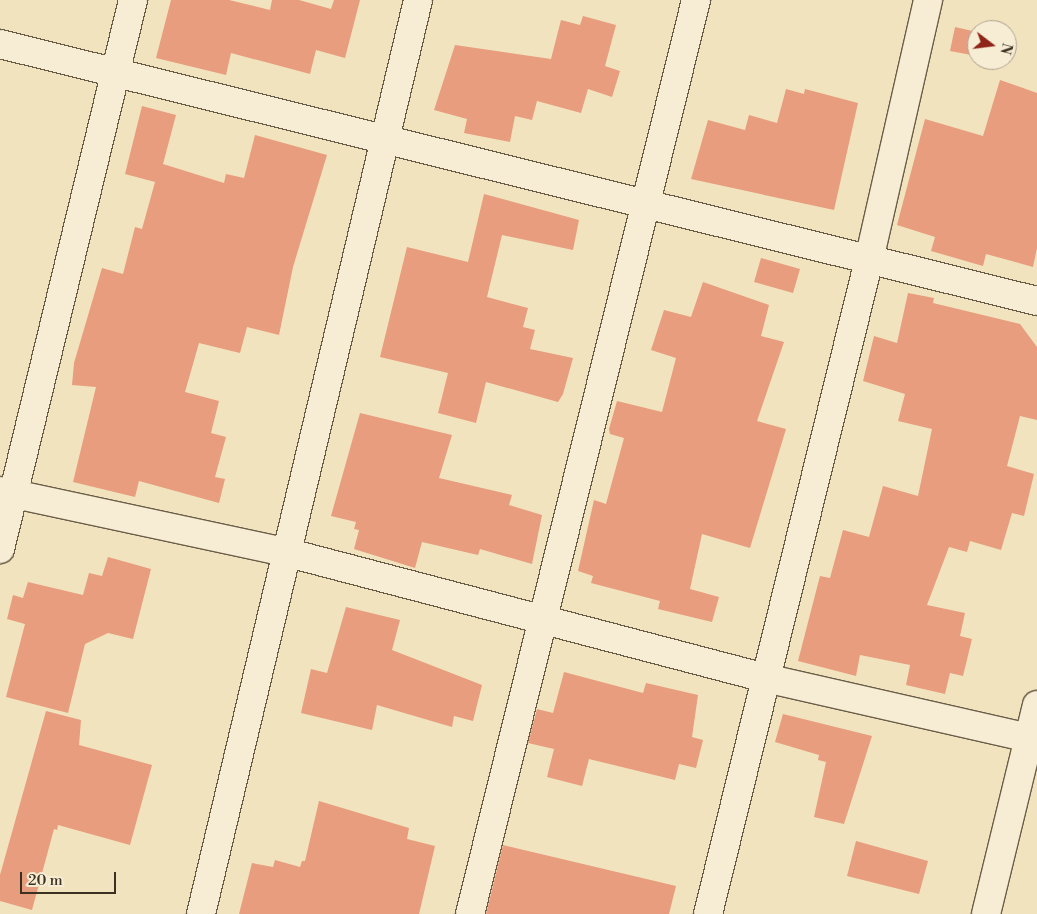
<!DOCTYPE html>
<style>
body{margin:0}
#map{position:relative;width:1037px;height:914px;overflow:hidden;background:#f2e3bf;font-family:"Libre Bodoni",serif}
div>[style]{position:absolute}
[style*='--x']{left:calc(var(--x)*1px);top:calc(var(--y)*1px);width:calc(var(--w)*1px);rotate:calc(var(--a)*1deg)}
.building>*{inset:0;background:#e79d7e}
.roads{filter:drop-shadow(1px 0 #6a5d48) drop-shadow(-1px 0 #6a5d48) drop-shadow(0 1px #6a5d48) drop-shadow(0 -1px #6a5d48)}
.minor>*{height:28px;margin:-14px;padding:0 14px;transform-origin:14px;border-radius:14px;background:#f7edd5}
span{translate:-50% -50%;white-space:nowrap;text-align:center;line-height:1.15;-webkit-text-stroke:4.5px #f7edd5;paint-order:stroke}
.north{position:absolute;left:967px;top:20px;width:50px;height:50px;box-sizing:border-box;background:#f7edd5;border:1px solid #aca18d;border-radius:50%;rotate:105deg;font-size:14px;font-weight:700;line-height:20px;text-align:center;color:#3c3020}
.north::after{content:'';display:block;margin:auto;width:18px;height:22px;background:#8f2418;clip-path:polygon(50% 0,100% 100%,50% 72%,0 100%)}
.scale{position:absolute;left:20px;top:872px;width:96px;height:22px;box-sizing:border-box;border:2px solid #3c3020;border-top:0;padding-left:6px;font-size:15px;line-height:18px;white-space:nowrap;color:#3c3020;-webkit-text-stroke:4px #f7edd5;paint-order:stroke}
</style>
<div id="map">
<div class="building">
<div style="clip-path:polygon(171px 0,229px 0,270px 10px,272px 0,299px 0,331px 9px,334px 0,360px 0,345px 58px,316px 50px,310px 74px,231px 53px,226px 75px,156px 58px)"></div>
<div style="clip-path:polygon(583px 16px,616px 25px,605px 66px,620px 71px,612px 97px,588px 89px,581px 113px,537px 101px,532px 120px,515px 116px,510px 142px,464px 133px,467px 119px,434px 110px,455px 45px,551px 59px,561px 20px,580px 25px)"></div>
<div style="clip-path:polygon(955px 27px,977px 32px,977px 56px,950px 51px)"></div>
<div style="clip-path:polygon(1000px 80px,1037px 93px,1037px 248px,1033px 267px,986px 254px,983px 266px,931px 251px,935px 237px,897px 225px,925px 119px,983px 136px)"></div>
<div style="clip-path:polygon(786px 89px,804px 94px,805px 89px,858px 103px,834px 210px,691px 179px,708px 120px,745px 130px,749px 115px,777px 123px)"></div>
<div style="clip-path:polygon(142px 106px,176px 115px,163px 164px,224px 183px,226px 174px,244px 178px,255px 135px,327px 155px,293px 267px,279px 335px,247px 327px,240px 353px,199px 343px,185px 392px,219px 401px,211px 433px,226px 437px,215px 477px,225px 479px,219px 503px,139px 481px,135px 497px,73px 482px,96px 387px,72px 385px,74px 363px,102px 268px,123px 274px,135px 227px,142px 229px,155px 182px,125px 174px)"></div>
<div style="clip-path:polygon(484px 194px,579px 220px,573px 250px,502px 235px,487px 297px,528px 308px,523px 327px,535px 330px,530px 349px,573px 358px,563px 394px,558px 402px,486px 382px,476px 423px,438px 413px,448px 373px,380px 357px,407px 247px,468px 262px)"></div>
<div style="clip-path:polygon(761px 258px,800px 269px,793px 293px,754px 282px)"></div>
<div style="clip-path:polygon(703px 282px,769px 305px,761px 336px,784px 342px,757px 421px,786px 429px,750px 548px,702px 534px,690px 589px,719px 597px,712px 622px,658px 609px,660px 601px,591px 583px,593px 576px,578px 571px,594px 500px,606px 504px,624px 438px,610px 434px,609px 429px,617px 401px,662px 412px,676px 358px,651px 350px,664px 310px,691px 317px)"></div>
<div style="clip-path:polygon(908px 293px,934px 298px,933px 303px,1020px 324px,1037px 347px,1037px 420px,1020px 416px,1007px 466px,1034px 474px,1024px 516px,1012px 513px,1001px 550px,970px 541px,967px 552px,949px 547px,927px 605px,965px 613px,960px 636px,972px 639px,963px 676px,950px 673px,945px 694px,906px 685px,910px 665px,860px 655px,856px 676px,798px 661px,820px 576px,830px 578px,843px 530px,869px 537px,883px 486px,918px 496px,932px 429px,898px 421px,905px 394px,863px 381px,874px 336px,897px 343px)"></div>
<div style="clip-path:polygon(360px 413px,452px 435px,439px 478px,512px 495px,509px 505px,542px 515px,532px 564px,480px 549px,478px 555px,422px 542px,415px 568px,354px 549px,359px 530px,354px 529px,356px 522px,331px 516px)"></div>
<div style="clip-path:polygon(108px 557px,151px 569px,133px 639px,108px 633px,85px 644px,68px 713px,6px 697px,25px 624px,7px 619px,13px 595px,23px 598px,28px 582px,83px 595px,89px 573px,102px 576px)"></div>
<div style="clip-path:polygon(346px 607px,400px 620px,392px 650px,482px 685px,473px 721px,454px 716px,452px 727px,377px 705px,372px 730px,301px 713px,311px 669px,327px 673px)"></div>
<div style="clip-path:polygon(564px 672px,643px 693px,646px 683px,698px 695px,692px 737px,703px 740px,696px 768px,679px 764px,675px 780px,589px 759px,582px 786px,547px 777px,554px 749px,528px 743px,537px 709px,553px 713px)"></div>
<div style="clip-path:polygon(46px 711px,81px 720px,79px 745px,152px 765px,130px 845px,58px 825px,57px 830px,54px 829px,32px 910px,0 901px,0 875px)"></div>
<div style="clip-path:polygon(783px 714px,872px 736px,844px 824px,814px 817px,826px 762px,818px 760px,819px 755px,775px 742px)"></div>
<div style="clip-path:polygon(319px 801px,409px 828px,407px 839px,435px 846px,419px 914px,239px 914px,252px 863px,273px 867px,275px 860px,300px 867px,302px 861px,305px 861px)"></div>
<div style="clip-path:polygon(856px 841px,928px 861px,919px 894px,847px 876px)"></div>
<div style="clip-path:polygon(503px 845px,676px 886px,669px 914px,486px 914px)"></div>
</div>
<div class="roads">
<div class="minor">
<div style="--x:0;--y:44;--w:1068;--a:13.92"></div>
<div style="--x:0;--y:491;--w:291;--a:12.1"></div>
<div style="--x:285;--y:552;--w:496;--a:14.7"></div>
<div style="--x:765;--y:678;--w:279;--a:12.8"></div>
<div style="--x:0;--y:549;--w:565;--a:-76.38"></div>
<div style="--x:201;--y:914;--w:939;--a:-76.64"></div>
<div style="--x:470;--y:914;--w:942;--a:-76.11"></div>
<div style="--x:708;--y:914;--w:674;--a:-76.17"></div>
<div style="--x:869;--y:260;--w:267;--a:-77.2"></div>
<div style="--x:986;--y:914;--w:215;--a:-76.3"></div>
</div>
</div>
<div class="north">N</div>
<div class="scale">20 m</div>
</div>
